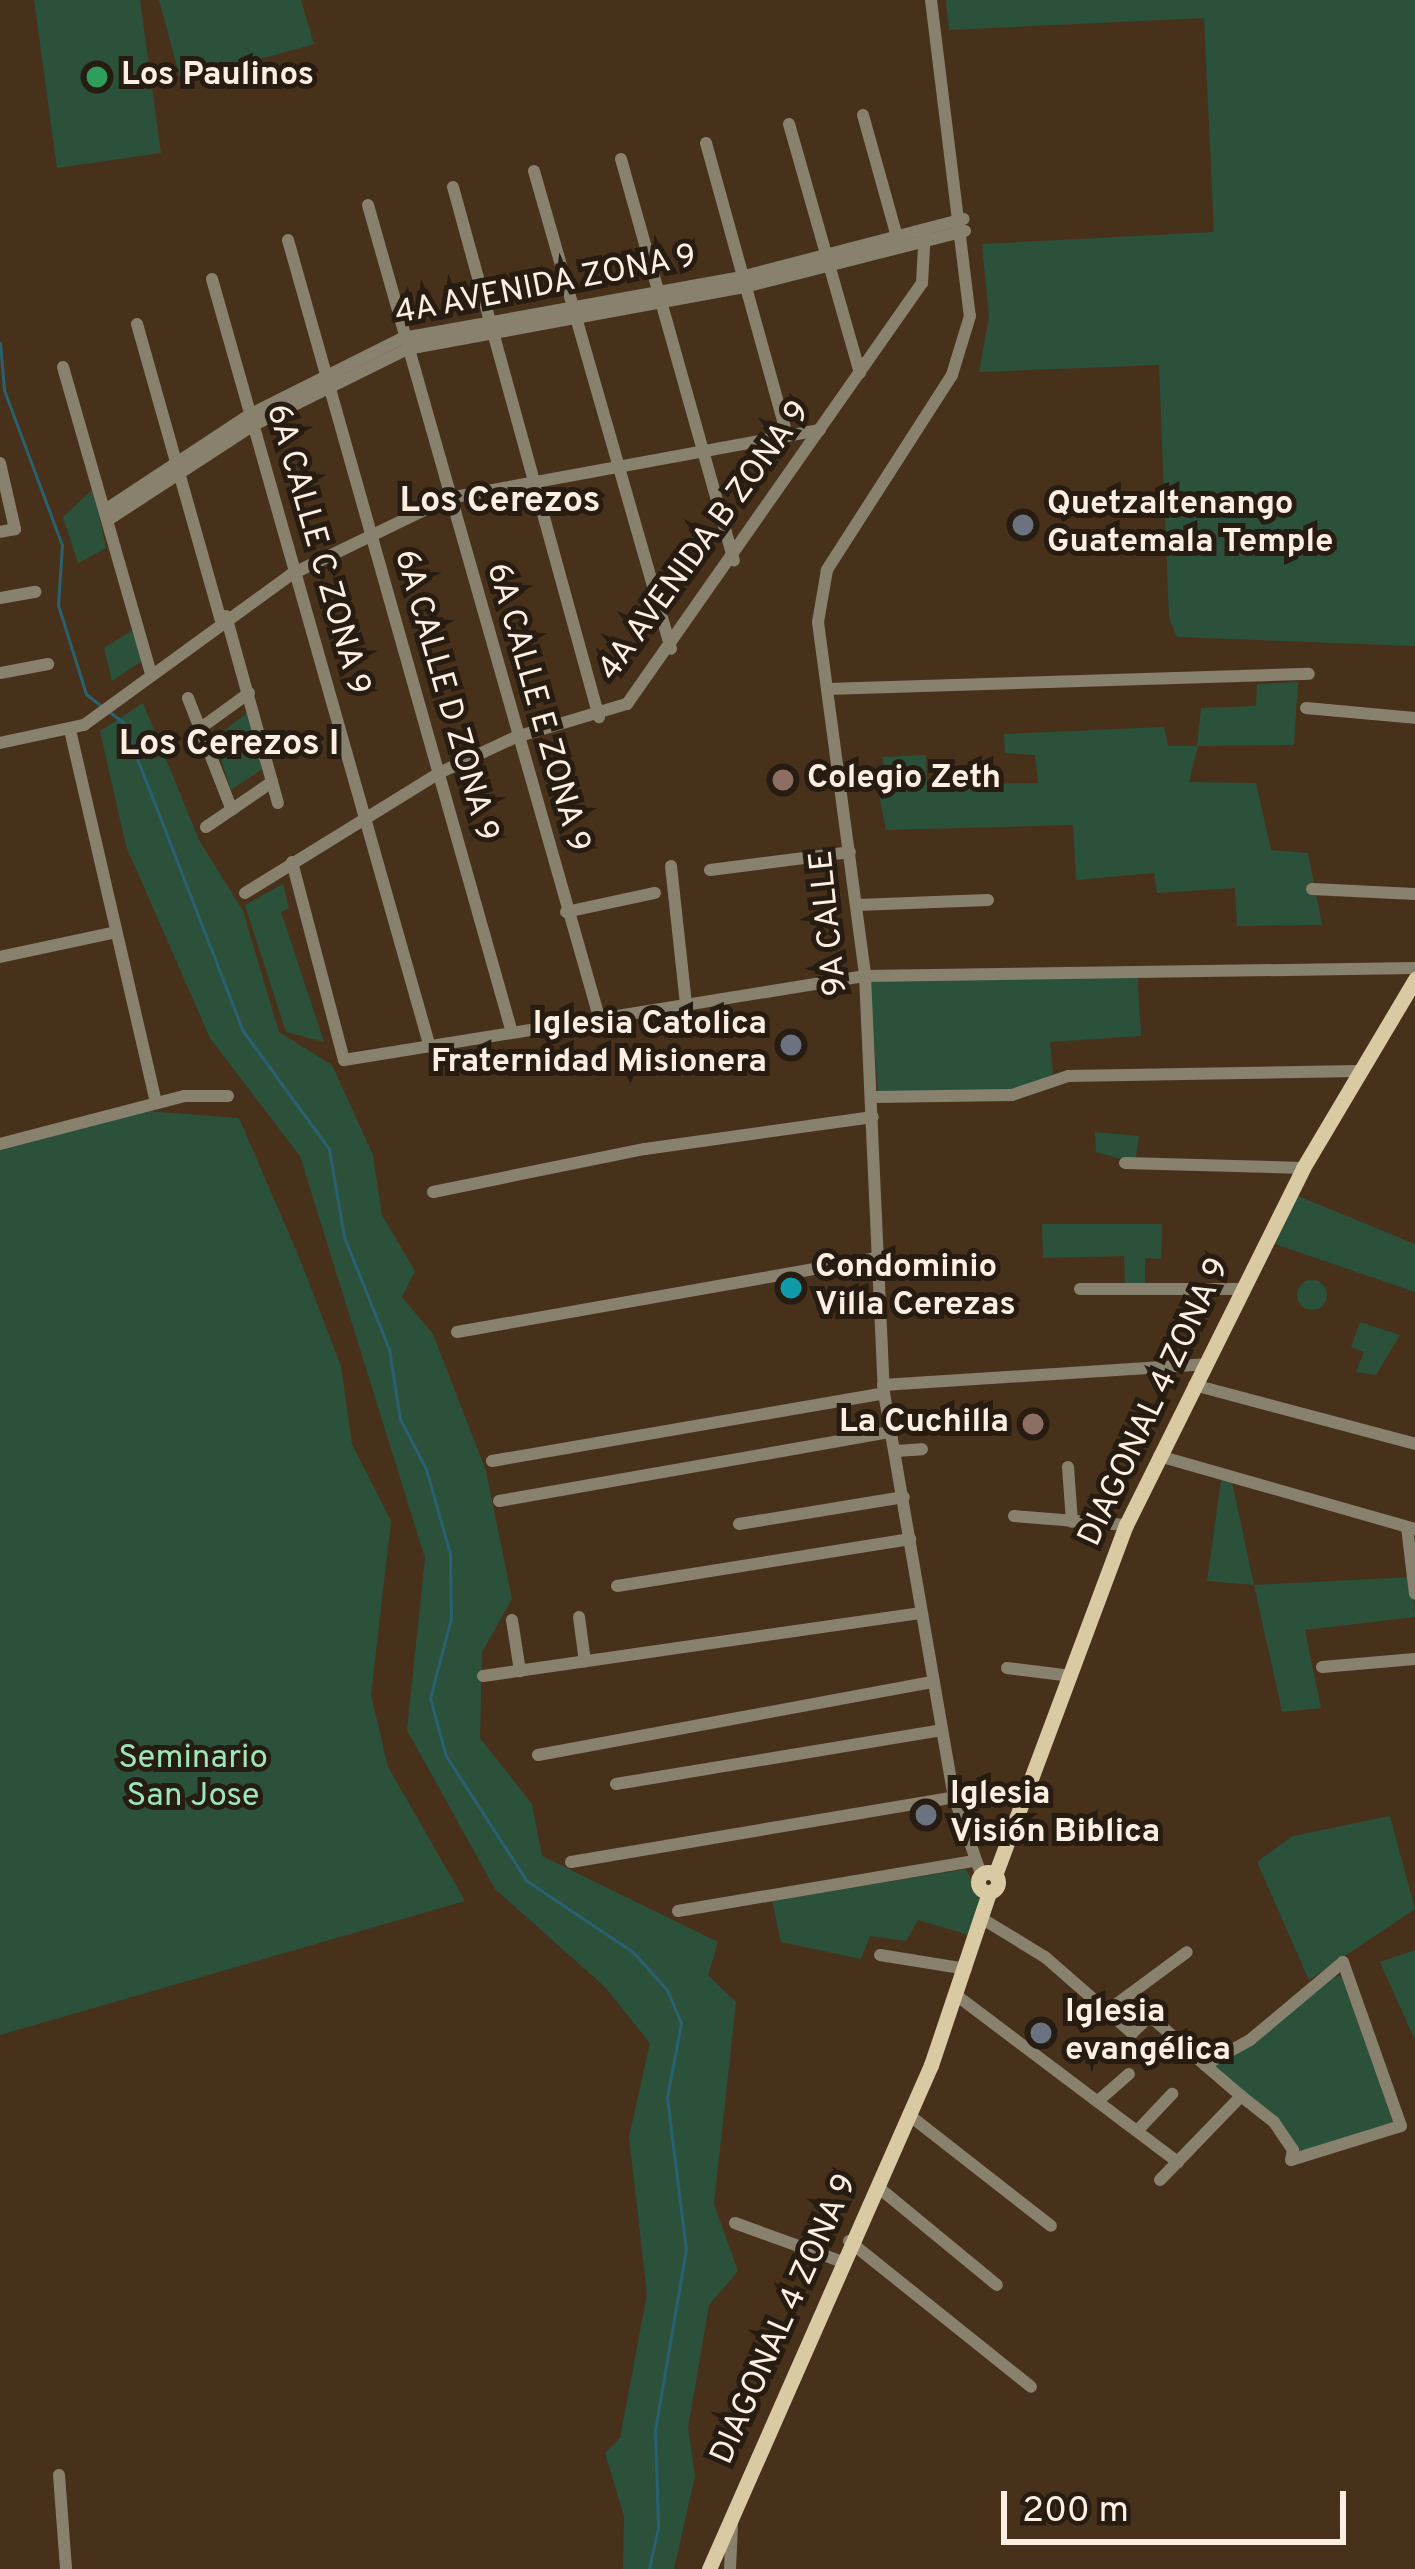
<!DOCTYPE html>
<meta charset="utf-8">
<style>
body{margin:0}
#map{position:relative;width:1415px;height:2569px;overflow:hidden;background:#48311b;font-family:Overpass,sans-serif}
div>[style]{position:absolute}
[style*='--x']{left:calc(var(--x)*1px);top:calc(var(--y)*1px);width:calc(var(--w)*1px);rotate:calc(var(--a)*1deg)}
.green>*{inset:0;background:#2b513b}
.round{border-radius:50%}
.stream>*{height:3px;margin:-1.5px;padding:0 1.5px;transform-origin:1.5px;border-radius:1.5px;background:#296171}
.minor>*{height:12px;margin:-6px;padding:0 6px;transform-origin:6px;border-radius:6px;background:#88816e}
.major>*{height:15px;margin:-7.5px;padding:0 7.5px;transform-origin:7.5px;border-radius:7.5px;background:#dacaa4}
.major>.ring{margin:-7.5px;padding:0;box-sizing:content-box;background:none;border:15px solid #dacaa4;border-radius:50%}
.dots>*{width:33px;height:33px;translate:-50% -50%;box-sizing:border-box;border:6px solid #261c12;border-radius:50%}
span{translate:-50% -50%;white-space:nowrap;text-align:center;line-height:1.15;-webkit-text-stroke:10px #261c12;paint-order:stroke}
.poi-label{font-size:33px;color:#feefe2;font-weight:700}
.left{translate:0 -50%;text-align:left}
.right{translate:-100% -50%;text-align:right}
.street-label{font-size:33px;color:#feefe2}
.park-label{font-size:33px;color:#9ee5ba}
.neighbourhood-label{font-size:36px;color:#feefe2;font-weight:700}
.scale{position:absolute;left:1001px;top:2491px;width:345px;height:54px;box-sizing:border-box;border:6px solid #feefe2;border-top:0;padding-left:15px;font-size:36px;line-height:42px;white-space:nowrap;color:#feefe2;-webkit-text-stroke:9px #261c12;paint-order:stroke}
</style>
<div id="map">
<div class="green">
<div style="clip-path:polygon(34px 0,140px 0,161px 153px,57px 168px)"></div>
<div style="clip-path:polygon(159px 0,301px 0,314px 44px,181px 81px)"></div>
<div style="clip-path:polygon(946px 0,1415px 0,1415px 646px,1177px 637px,1169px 618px,1159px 365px,979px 372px,989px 317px,982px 244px,1214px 232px,1204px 18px,949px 30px)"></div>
<div style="clip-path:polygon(93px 489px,106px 548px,78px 563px,63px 517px)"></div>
<div style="clip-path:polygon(133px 630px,142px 661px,112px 681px,104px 648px)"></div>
<div style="clip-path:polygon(1298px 682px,1294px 745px,1198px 746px,1189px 782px,1256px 783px,1271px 850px,1308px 853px,1322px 925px,1237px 926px,1235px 888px,1157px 893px,1154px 873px,1076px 880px,1073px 825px,886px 830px,878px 790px,889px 788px,882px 757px,926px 755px,927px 785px,1038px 783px,1035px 755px,1005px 753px,1004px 734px,1164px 727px,1168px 746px,1197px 746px,1201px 708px,1256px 706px,1257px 684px)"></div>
<div style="clip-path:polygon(143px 703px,199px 840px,243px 911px,279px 1032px,332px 1065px,373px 1155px,382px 1215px,415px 1271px,402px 1297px,433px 1334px,486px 1471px,512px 1599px,482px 1652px,480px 1738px,532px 1804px,542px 1856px,718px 1942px,708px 1975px,736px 2002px,714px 2204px,738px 2271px,709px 2305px,688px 2428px,695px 2476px,674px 2569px,623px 2569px,624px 2516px,605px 2453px,620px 2438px,647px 2294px,629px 2137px,650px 2043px,605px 1987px,495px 1889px,407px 1730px,425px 1558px,300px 1156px,210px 1038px,126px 846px,100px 731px)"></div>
<div style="clip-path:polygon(247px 713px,264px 768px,231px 790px,214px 738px)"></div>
<div style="clip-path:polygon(283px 884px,289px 908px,281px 912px,324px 1042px,286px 1032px,245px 905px)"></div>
<div style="clip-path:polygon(1137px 971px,1141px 1036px,1050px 1042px,1053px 1074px,1015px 1092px,878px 1092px,869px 979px)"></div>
<div style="clip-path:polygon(146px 1111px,239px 1118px,299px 1257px,341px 1366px,352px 1444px,391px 1521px,371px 1695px,388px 1767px,465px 1901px,0 2035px,0 1148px)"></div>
<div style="clip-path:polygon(1095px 1132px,1139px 1136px,1135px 1163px,1096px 1152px)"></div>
<div style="clip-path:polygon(1298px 1196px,1415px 1244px,1415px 1292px,1275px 1244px)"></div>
<div style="clip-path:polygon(1042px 1224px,1162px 1224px,1161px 1259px,1145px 1258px,1145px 1289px,1125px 1289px,1124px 1256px,1043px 1258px)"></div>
<div class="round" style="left:1297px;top:1280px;width:30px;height:30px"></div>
<div style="clip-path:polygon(1360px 1322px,1400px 1335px,1376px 1375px,1356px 1372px,1364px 1352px,1351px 1347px)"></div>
<div style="clip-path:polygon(1222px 1474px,1231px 1477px,1254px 1585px,1413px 1577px,1415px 1617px,1305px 1630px,1321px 1708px,1282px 1712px,1254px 1585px,1207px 1581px)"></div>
<div style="clip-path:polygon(1390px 1816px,1415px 1909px,1309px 1980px,1257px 1862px,1293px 1836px)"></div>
<div style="clip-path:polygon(966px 1869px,980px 1900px,969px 1935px,918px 1920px,906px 1941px,870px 1936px,861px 1959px,781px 1942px,772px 1901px)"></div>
<div style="clip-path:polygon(1415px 1950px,1415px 2040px,1380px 1962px)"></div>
<div style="clip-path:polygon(1345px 1976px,1396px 2124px,1297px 2154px,1212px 2065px,1331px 1977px)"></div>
</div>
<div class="stream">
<div style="--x:0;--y:343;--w:47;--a:85.1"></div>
<div style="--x:4;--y:390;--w:165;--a:69.5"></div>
<div style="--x:62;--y:545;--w:60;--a:93.8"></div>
<div style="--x:58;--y:605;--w:93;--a:72.5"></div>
<div style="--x:86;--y:694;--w:18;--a:38"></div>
<div style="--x:108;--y:711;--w:19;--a:36"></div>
<div style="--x:123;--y:722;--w:331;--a:68.8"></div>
<div style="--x:243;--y:1031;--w:146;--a:53.9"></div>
<div style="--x:329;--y:1149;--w:89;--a:80.3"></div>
<div style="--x:344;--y:1237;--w:121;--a:68.1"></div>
<div style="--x:389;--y:1349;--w:71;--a:81.1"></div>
<div style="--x:400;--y:1419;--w:56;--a:62.5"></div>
<div style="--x:426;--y:1469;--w:87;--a:74.1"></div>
<div style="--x:450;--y:1553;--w:65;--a:89.1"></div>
<div style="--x:451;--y:1618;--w:83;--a:104.7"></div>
<div style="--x:430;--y:1698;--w:60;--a:74.6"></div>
<div style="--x:446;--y:1756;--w:149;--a:57.1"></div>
<div style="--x:527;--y:1881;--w:128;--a:33.8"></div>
<div style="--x:633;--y:1952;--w:51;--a:48.2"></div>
<div style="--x:667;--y:1990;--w:36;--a:67"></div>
<div style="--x:681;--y:2023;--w:75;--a:100.7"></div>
<div style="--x:667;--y:2097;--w:153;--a:82.9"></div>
<div style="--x:686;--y:2249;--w:184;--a:99.7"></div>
<div style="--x:655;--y:2430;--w:98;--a:88.2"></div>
<div style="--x:658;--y:2528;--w:42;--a:102.4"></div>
</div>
<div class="minor">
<div style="--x:931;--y:0;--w:318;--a:83"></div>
<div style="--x:970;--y:316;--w:62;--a:107"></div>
<div style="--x:952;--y:375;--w:232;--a:122.7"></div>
<div style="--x:827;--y:570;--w:53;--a:99.8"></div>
<div style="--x:818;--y:622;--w:357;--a:82.4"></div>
<div style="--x:865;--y:976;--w:417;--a:87.4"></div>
<div style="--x:884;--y:1393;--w:410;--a:80.2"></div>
<div style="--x:954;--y:1797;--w:82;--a:70.7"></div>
<div style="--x:863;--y:115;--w:127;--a:74.4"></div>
<div style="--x:789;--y:124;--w:259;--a:74.1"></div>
<div style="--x:706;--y:143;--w:304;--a:74.5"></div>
<div style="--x:621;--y:159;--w:417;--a:74.3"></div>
<div style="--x:534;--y:171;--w:497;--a:74"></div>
<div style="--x:453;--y:187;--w:550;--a:74.6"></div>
<div style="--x:368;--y:205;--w:844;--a:74.12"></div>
<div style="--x:288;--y:240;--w:820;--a:74.22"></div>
<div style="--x:212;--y:279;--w:795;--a:74.16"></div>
<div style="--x:137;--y:324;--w:308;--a:74.2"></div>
<div style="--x:63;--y:367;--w:316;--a:74"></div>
<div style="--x:0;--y:463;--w:68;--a:77.2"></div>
<div style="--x:15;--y:529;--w:15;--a:169"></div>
<div style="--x:105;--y:510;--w:173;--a:-33.4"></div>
<div style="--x:249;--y:415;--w:172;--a:-26.6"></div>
<div style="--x:403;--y:338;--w:343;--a:-10.2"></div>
<div style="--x:741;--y:277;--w:230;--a:-14.6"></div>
<div style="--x:108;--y:520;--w:172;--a:-33.1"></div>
<div style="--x:252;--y:426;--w:173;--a:-26.4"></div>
<div style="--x:407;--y:349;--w:344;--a:-10.4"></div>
<div style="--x:745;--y:287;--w:227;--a:-14.3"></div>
<div style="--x:0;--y:598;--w:36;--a:-10"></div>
<div style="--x:226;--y:616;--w:194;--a:74.5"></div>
<div style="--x:0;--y:673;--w:49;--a:-10.6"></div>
<div style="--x:827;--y:689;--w:482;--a:-1.8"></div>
<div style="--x:188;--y:698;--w:120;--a:68.6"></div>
<div style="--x:1306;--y:708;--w:109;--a:5.2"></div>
<div style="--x:202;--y:727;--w:58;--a:-35.9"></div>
<div style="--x:70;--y:730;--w:383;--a:77"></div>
<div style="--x:0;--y:743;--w:86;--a:-12.1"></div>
<div style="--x:84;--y:725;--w:257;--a:-36"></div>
<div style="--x:292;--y:574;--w:174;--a:-25.8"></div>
<div style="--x:449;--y:498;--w:377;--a:-10.4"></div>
<div style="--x:206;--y:827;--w:80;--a:-34.3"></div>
<div style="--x:292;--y:862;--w:205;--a:75.3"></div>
<div style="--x:344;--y:1060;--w:528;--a:-9.16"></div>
<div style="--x:865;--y:976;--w:550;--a:-0.83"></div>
<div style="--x:671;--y:866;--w:140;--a:83.8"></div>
<div style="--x:710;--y:870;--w:141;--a:-7.3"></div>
<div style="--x:1312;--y:889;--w:103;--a:2.8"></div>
<div style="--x:245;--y:893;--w:228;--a:-31.7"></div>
<div style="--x:439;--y:773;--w:85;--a:-25.1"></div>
<div style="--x:516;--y:737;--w:116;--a:-16.6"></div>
<div style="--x:627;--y:704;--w:514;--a:-54.98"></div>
<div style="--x:922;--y:283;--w:53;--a:-86.8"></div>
<div style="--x:857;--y:905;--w:131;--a:-2.2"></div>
<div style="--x:566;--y:912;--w:91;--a:-12.1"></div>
<div style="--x:0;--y:957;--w:115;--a:-12.1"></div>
<div style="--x:873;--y:1097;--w:139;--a:-0.8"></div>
<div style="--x:1012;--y:1095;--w:59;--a:-18.7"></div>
<div style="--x:1068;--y:1076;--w:290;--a:-1"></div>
<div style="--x:0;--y:1144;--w:190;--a:-14.6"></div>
<div style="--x:184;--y:1096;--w:44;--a:0"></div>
<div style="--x:1125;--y:1163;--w:178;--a:1.6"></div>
<div style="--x:433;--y:1192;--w:216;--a:-11.5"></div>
<div style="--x:645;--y:1149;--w:230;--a:-8"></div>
<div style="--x:1080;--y:1289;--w:161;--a:0"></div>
<div style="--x:457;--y:1332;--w:426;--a:-10"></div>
<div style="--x:883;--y:1385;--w:323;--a:-3.7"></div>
<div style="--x:1194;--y:1385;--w:229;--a:14.9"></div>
<div style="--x:896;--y:1451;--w:26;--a:-4"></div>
<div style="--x:1159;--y:1456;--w:266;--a:15.9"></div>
<div style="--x:492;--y:1461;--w:398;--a:-9.8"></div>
<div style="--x:1068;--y:1467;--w:55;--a:85.8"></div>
<div style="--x:499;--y:1501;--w:399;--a:-10"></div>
<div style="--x:1014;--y:1516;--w:112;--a:4.6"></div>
<div style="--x:739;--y:1524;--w:167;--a:-9.3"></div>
<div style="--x:1407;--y:1527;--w:67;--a:83.2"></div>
<div style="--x:617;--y:1586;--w:297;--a:-9.1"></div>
<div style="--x:579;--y:1617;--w:45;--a:82.4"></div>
<div style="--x:512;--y:1620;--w:52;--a:81.1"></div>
<div style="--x:1322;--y:1667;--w:93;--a:-4.9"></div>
<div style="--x:1007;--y:1668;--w:65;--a:7"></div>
<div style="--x:483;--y:1676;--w:443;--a:-8.2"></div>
<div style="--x:538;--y:1755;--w:402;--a:-10.5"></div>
<div style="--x:616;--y:1784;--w:330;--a:-9.4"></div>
<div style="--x:571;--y:1862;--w:388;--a:-9.6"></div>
<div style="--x:678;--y:1911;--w:299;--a:-9.6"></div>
<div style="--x:981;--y:1918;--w:75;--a:31.4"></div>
<div style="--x:1045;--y:1957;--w:116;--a:41.1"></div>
<div style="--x:1132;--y:2033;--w:25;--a:-43"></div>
<div style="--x:1150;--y:2016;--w:74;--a:41.7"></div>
<div style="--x:1205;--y:2065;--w:48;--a:40.7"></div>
<div style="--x:1241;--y:2096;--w:42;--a:38.2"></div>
<div style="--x:1274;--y:2122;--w:34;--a:56"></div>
<div style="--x:1293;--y:2150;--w:10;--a:101"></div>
<div style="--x:1291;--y:2160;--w:115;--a:-17.2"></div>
<div style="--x:1401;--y:2126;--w:174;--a:-109.5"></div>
<div style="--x:1343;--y:1962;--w:121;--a:140"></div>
<div style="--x:1250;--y:2040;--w:51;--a:150.9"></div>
<div style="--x:880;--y:1955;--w:87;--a:9.2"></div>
<div style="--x:956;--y:1995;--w:278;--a:37"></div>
<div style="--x:1107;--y:2011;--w:99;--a:-36.4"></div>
<div style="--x:1098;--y:2101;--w:41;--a:-41.1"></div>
<div style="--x:909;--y:2115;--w:180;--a:38"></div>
<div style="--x:1138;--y:2130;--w:50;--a:-46.6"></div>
<div style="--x:1160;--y:2180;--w:117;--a:-46"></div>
<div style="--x:878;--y:2187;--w:154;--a:39.5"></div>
<div style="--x:735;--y:2223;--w:112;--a:19.9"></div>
<div style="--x:849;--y:2241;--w:233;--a:38.7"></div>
<div style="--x:59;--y:2475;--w:94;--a:85.7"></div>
<div style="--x:730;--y:2569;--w:44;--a:-87.4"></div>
</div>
<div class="major">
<div class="ring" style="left:978px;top:1872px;width:5px;height:5px"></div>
<div style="--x:995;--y:1875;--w:374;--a:-69.5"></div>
<div style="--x:1126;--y:1525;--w:398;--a:-63.6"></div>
<div style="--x:1303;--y:1168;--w:220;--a:-59.3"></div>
<div style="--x:709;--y:2569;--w:551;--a:-66.23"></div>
<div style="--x:931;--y:2065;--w:182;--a:-71.4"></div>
</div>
<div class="dots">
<div style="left:97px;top:77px;background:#2e9e5b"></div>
<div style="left:1023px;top:525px;background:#6b7280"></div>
<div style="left:783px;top:780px;background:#8d6e63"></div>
<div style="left:791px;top:1045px;background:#6b7280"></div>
<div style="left:791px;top:1288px;background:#0f9aa8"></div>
<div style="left:1033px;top:1424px;background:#8d6e63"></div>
<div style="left:926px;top:1815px;background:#6b7280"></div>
<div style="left:1041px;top:2033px;background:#6b7280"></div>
</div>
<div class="poi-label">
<span class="left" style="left:121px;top:77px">Los Paulinos</span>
<span class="left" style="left:1047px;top:525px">Quetzaltenango<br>Guatemala Temple</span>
<span class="left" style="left:807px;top:780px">Colegio Zeth</span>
<span class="right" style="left:767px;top:1045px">Iglesia Catolica<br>Fraternidad Misionera</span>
<span class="left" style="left:815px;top:1288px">Condominio<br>Villa Cerezas</span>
<span class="right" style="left:1009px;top:1424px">La Cuchilla</span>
<span class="left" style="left:950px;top:1815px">Iglesia<br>Visión Biblica</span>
<span class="left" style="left:1065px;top:2033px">Iglesia<br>evangélica</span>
</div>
<div class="street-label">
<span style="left:546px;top:287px;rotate:-11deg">4A AVENIDA ZONA 9</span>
<span style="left:706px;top:542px;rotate:-54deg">4A AVENIDA B ZONA 9</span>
<span style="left:316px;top:550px;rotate:74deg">6A CALLE C ZONA 9</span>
<span style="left:444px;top:696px;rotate:74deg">6A CALLE D ZONA 9</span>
<span style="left:536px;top:708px;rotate:74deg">6A CALLE E ZONA 9</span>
<span style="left:831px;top:923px;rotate:-96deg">9A CALLE</span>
<span style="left:1156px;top:1403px;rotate:-65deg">DIAGONAL 4 ZONA 9</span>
<span style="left:786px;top:2320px;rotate:-66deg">DIAGONAL 4 ZONA 9</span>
</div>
<div class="park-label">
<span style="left:193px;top:1779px">Seminario<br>San Jose</span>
</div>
<div class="neighbourhood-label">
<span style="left:500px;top:503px">Los Cerezos</span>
<span style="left:229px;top:746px">Los Cerezos I</span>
</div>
<div class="scale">200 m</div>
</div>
